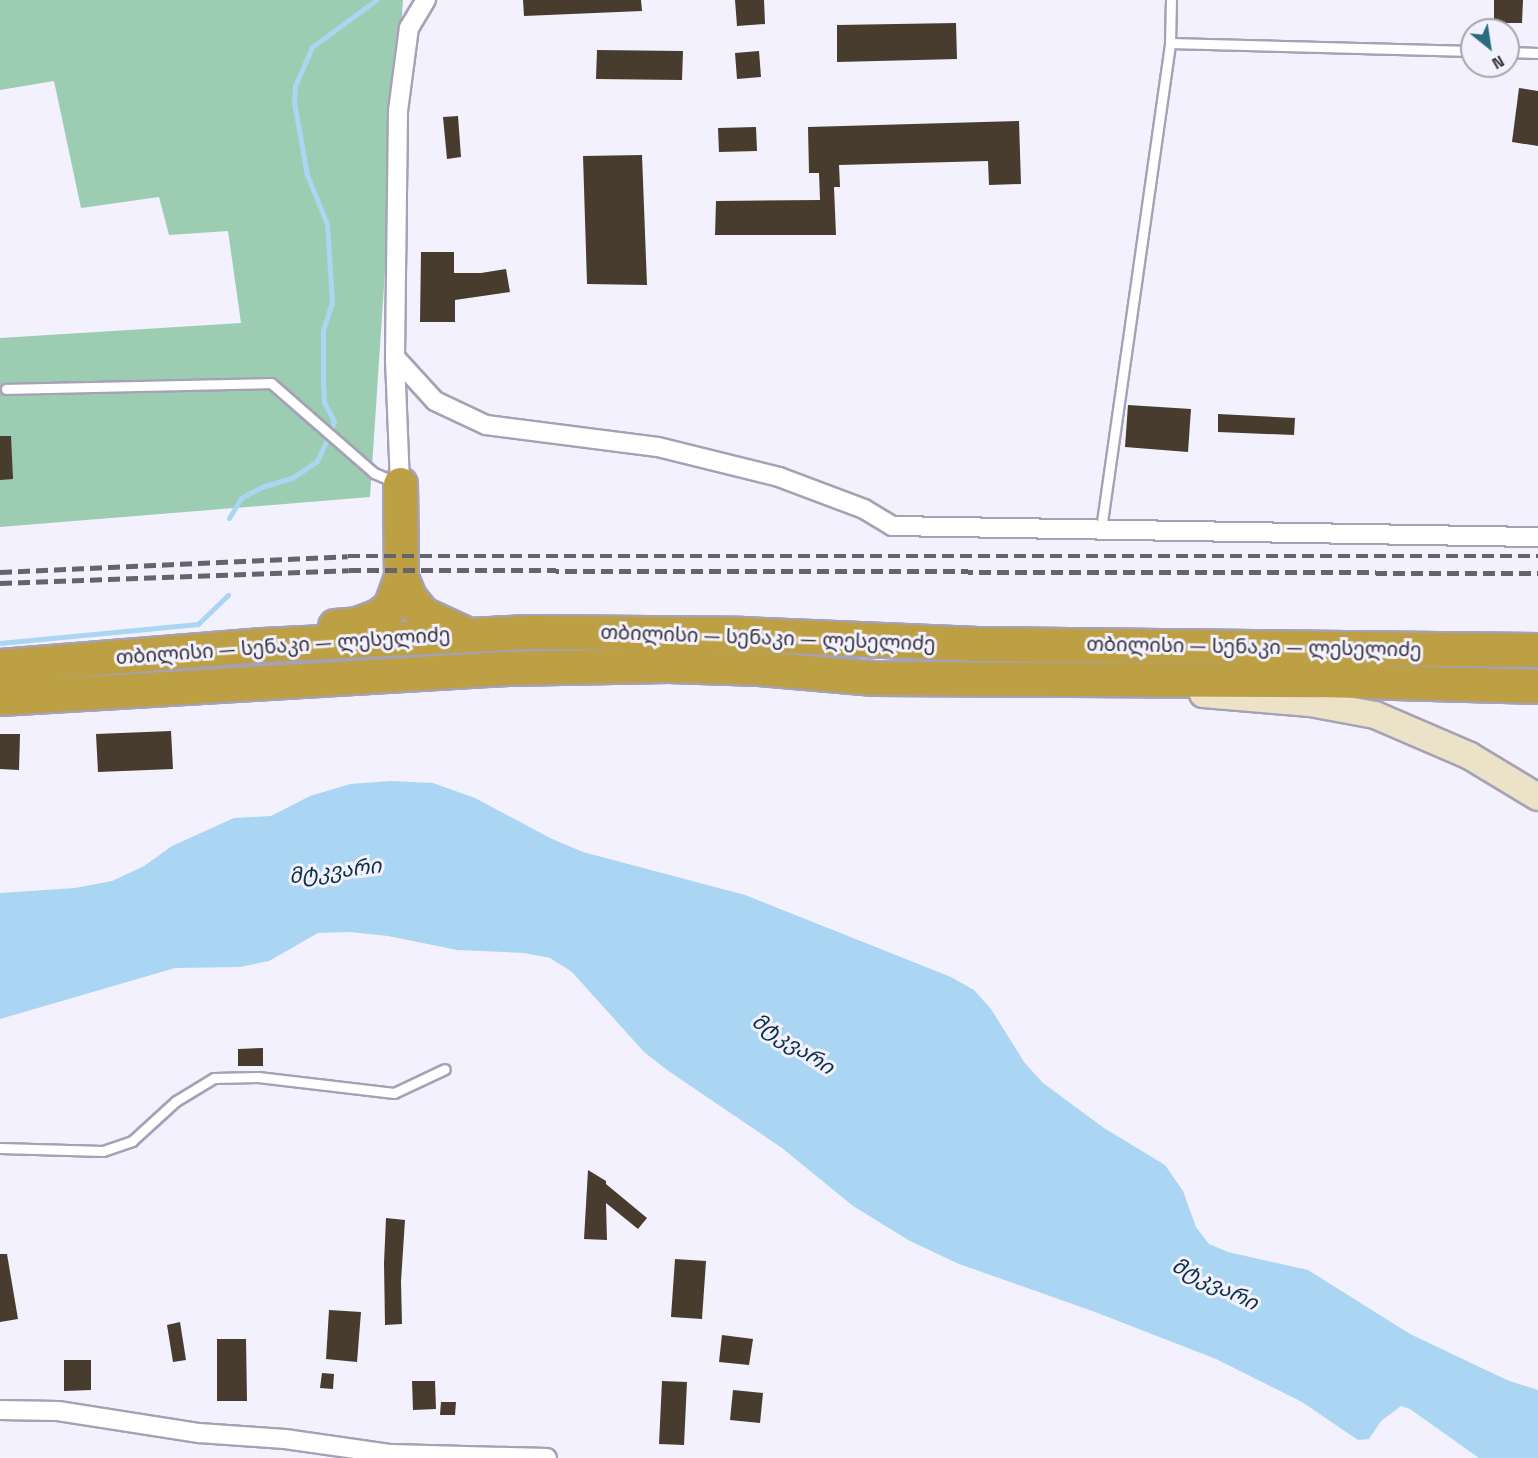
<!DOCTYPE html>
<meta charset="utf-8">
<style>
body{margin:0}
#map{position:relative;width:1538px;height:1458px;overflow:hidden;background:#f3f1fd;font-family:"Space Grotesk","Noto Sans Georgian",sans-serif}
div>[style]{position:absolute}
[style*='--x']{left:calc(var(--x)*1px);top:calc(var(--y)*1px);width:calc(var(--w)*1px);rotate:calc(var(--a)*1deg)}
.forest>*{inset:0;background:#9cccb2}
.water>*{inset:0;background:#aad6f3}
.stream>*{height:5px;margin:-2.5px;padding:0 2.5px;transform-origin:2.5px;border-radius:2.5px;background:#aad6f3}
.building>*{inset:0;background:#473c2d}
.roads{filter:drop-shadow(2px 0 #a6a1b5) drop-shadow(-2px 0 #a6a1b5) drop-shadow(0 2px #a6a1b5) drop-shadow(0 -2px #a6a1b5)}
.service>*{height:9px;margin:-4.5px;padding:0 4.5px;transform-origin:4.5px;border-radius:4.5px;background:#fff}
.minor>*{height:18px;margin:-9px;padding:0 9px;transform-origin:9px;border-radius:9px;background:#fff}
.secondary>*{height:26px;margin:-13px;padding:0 13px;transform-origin:13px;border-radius:13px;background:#ebe2c7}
.motorway>*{height:33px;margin:-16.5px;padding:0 16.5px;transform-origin:16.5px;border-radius:16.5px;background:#bda043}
.rail>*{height:4.5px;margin-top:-2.25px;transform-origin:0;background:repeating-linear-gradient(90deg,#65636c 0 12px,transparent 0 18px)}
span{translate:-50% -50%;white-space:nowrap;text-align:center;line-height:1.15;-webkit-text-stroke:6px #f3f1fd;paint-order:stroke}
.street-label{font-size:20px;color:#34323a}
.water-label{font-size:21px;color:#0b3044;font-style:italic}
.north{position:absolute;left:1460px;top:18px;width:60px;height:60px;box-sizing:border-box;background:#f3f1fd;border:2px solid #a7a5af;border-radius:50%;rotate:150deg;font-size:16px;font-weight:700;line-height:24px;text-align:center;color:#34323a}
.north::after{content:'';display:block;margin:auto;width:21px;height:27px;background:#296c7d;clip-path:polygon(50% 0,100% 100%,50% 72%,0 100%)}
</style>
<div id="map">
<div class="forest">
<div style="clip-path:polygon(0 0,403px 0,370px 497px,0 527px,0 338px,241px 323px,228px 231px,169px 235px,159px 197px,81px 208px,54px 81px,0 90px)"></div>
</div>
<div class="water">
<div style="clip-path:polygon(391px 781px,433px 783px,475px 798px,550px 838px,583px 852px,745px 895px,951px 977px,974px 990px,991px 1009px,1024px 1062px,1043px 1083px,1104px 1128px,1165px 1165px,1183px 1191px,1196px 1227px,1209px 1244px,1228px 1252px,1308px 1270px,1410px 1334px,1507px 1380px,1538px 1390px,1538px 1458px,1479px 1458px,1410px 1409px,1401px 1406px,1381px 1421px,1369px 1439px,1358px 1440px,1302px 1402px,1216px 1359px,1095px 1312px,959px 1264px,910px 1241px,853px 1206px,782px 1148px,667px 1070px,644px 1052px,572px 972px,550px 958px,524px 953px,457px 950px,388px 936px,350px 932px,318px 933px,269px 961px,240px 967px,175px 968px,0 1019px,0 893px,75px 888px,112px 881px,144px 866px,172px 846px,234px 818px,271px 816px,310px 796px,350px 784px)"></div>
</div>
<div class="stream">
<div style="--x:332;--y:427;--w:6;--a:-72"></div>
<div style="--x:334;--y:421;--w:21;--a:-118"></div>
<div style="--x:324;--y:402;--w:22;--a:-93"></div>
<div style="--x:323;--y:380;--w:50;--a:-90"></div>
<div style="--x:323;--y:330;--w:28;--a:-72"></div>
<div style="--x:332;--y:303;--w:79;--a:-93.6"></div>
<div style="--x:327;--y:224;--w:53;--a:-112.2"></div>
<div style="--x:307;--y:175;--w:74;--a:-100.1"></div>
<div style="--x:294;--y:102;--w:16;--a:-86"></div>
<div style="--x:295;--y:86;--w:43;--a:-66.4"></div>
<div style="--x:312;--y:47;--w:79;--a:-36.3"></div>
<div style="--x:229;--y:518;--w:23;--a:-59"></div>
<div style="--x:241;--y:498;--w:24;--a:-28"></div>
<div style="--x:262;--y:487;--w:31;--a:-17"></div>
<div style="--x:292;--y:478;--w:30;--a:-34"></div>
<div style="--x:317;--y:461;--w:21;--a:-65"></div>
<div style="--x:0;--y:643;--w:199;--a:-5.5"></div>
<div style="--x:198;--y:624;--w:42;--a:-44"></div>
</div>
<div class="building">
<div style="clip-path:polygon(523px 0,641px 0,642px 11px,524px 16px)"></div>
<div style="clip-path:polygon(735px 0,764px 0,765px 24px,737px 26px)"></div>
<div style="clip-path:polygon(1494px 0,1523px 0,1522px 23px,1494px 23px)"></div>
<div style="clip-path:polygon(956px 23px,957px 59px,837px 62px,837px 25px)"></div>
<div style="clip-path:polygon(597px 50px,683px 51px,682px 80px,596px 79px)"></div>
<div style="clip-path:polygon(759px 51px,761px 77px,737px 79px,735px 53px)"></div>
<div style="clip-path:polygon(1519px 88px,1538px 91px,1538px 146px,1512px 142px)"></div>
<div style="clip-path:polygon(458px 116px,461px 157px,447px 159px,443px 117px)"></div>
<div style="clip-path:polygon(1019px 121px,1021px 184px,989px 185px,988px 161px,839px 165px,840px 187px,834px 187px,836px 235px,715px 235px,716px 201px,820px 200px,819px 173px,809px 173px,808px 127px)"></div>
<div style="clip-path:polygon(756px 127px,757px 151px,719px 152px,718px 128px)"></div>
<div style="clip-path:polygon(642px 155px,647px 285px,587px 284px,583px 156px)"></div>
<div style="clip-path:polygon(421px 252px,454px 252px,454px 273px,481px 273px,506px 269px,510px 292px,455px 300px,455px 322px,420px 322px)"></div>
<div style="clip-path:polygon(1128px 405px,1191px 409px,1188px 452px,1125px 447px)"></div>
<div style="clip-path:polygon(1218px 414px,1295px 418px,1294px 435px,1218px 432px)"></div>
<div style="clip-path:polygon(0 436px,11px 436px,13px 479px,0 480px)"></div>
<div style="clip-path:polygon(171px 731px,173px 769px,98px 772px,96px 734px)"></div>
<div style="clip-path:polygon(0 734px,20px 734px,19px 770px,0 769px)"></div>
<div style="clip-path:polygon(263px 1048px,263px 1066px,238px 1066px,238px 1049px)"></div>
<div style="clip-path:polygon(588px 1170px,606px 1181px,606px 1184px,647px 1218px,638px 1229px,606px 1203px,607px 1240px,584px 1239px)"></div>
<div style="clip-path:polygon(386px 1218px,405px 1220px,401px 1281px,402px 1324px,385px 1325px,384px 1263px)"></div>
<div style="clip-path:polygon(0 1254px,7px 1254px,18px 1319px,0 1322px)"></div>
<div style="clip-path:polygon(675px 1259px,706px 1261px,702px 1319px,671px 1317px)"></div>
<div style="clip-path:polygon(329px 1310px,361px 1312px,357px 1362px,326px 1359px)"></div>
<div style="clip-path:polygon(180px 1322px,186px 1360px,173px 1362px,167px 1325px)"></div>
<div style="clip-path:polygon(722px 1335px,753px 1339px,749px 1365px,719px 1362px)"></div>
<div style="clip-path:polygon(217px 1339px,246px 1339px,247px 1401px,217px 1401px)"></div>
<div style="clip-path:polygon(64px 1360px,91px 1360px,91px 1390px,64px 1391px)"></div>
<div style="clip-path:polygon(322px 1373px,334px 1374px,333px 1389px,320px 1388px)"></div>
<div style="clip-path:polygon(412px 1381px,435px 1381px,436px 1409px,413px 1410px)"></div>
<div style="clip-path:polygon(662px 1381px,687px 1382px,684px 1445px,659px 1444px)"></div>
<div style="clip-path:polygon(733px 1390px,763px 1393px,760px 1423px,730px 1420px)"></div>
<div style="clip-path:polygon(441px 1402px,456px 1402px,455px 1415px,440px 1415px)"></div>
</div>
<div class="roads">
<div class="service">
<div style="--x:1170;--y:43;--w:302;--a:1.5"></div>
<div style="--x:1508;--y:52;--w:30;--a:2"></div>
<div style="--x:6;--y:389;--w:265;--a:-1.3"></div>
<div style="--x:271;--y:383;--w:137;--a:41.1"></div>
<div style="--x:374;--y:473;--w:23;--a:23"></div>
<div style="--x:1101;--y:529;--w:491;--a:-81.9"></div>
<div style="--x:1170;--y:43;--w:43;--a:-88.7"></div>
<div style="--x:0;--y:1148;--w:103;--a:1.7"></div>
<div style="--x:103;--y:1151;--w:31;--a:-19"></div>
<div style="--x:132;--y:1141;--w:59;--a:-42.3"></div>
<div style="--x:176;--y:1101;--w:44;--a:-31.2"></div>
<div style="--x:214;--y:1078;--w:44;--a:-1.3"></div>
<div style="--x:258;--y:1077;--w:137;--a:6.7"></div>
<div style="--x:394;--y:1093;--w:56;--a:-25.2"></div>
</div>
<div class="minor">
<div style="--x:395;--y:357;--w:59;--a:47.7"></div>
<div style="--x:435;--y:401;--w:56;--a:25.2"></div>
<div style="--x:486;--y:425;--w:173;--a:7.3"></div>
<div style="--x:658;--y:447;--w:125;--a:13.9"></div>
<div style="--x:779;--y:477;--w:91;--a:20.6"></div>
<div style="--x:864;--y:509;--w:33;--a:31"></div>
<div style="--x:892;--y:526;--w:646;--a:0.98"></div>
<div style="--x:400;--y:484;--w:127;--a:-92.3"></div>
<div style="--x:395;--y:357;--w:246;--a:-89.3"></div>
<div style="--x:398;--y:111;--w:84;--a:-82.5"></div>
<div style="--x:409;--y:28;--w:33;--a:-59"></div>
<div style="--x:0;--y:1410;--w:58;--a:1"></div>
<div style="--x:58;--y:1411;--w:143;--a:8.9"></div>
<div style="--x:199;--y:1433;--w:86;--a:4"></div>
<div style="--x:285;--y:1439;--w:107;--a:8.1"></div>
<div style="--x:391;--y:1454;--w:156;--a:1.5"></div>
</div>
<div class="secondary">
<div style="--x:1203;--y:694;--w:107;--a:4.8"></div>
<div style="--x:1310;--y:703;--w:66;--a:10.5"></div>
<div style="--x:1375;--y:715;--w:103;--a:23.3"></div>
<div style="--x:1470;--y:756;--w:79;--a:31.1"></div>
</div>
<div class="motorway">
<div style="--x:401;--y:577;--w:22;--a:68"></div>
<div style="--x:409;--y:597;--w:22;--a:51"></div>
<div style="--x:423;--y:614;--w:43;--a:24.8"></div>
<div style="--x:335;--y:626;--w:22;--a:-5"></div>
<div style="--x:357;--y:624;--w:22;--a:-21"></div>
<div style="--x:378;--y:616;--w:15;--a:-37"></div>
<div style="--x:390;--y:607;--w:32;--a:-70"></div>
<div style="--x:401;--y:577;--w:93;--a:-90.6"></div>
<div style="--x:0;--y:666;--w:263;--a:-4.6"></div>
<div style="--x:262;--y:645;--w:266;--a:-2.8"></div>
<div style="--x:528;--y:632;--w:213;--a:0.5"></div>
<div style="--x:741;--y:634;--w:237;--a:2.4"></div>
<div style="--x:978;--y:644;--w:560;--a:0.61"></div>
<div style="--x:0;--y:698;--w:508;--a:-3.39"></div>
<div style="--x:507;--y:668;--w:161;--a:-1.1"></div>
<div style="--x:668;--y:665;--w:91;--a:1.9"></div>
<div style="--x:759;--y:668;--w:115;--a:5"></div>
<div style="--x:874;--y:678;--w:446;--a:0.3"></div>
<div style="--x:1320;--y:680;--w:218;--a:1.6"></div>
</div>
</div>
<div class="rail">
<div style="--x:0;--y:572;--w:348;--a:-2.6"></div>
<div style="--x:348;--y:556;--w:1190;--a:0"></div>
<div style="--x:0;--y:583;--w:349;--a:-2.1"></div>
<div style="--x:349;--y:570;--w:1189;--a:0.14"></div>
</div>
<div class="street-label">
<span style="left:768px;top:638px;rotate:2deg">თბილისი — სენაკი — ლესელიძე</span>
<span style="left:283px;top:646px;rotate:-4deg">თბილისი — სენაკი — ლესელიძე</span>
<span style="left:1254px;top:647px;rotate:1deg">თბილისი — სენაკი — ლესელიძე</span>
</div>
<div class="water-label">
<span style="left:335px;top:871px;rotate:-7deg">მტკვარი</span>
<span style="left:793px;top:1044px;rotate:33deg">მტკვარი</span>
<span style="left:1215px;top:1284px;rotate:26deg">მტკვარი</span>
</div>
<div class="north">N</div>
</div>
